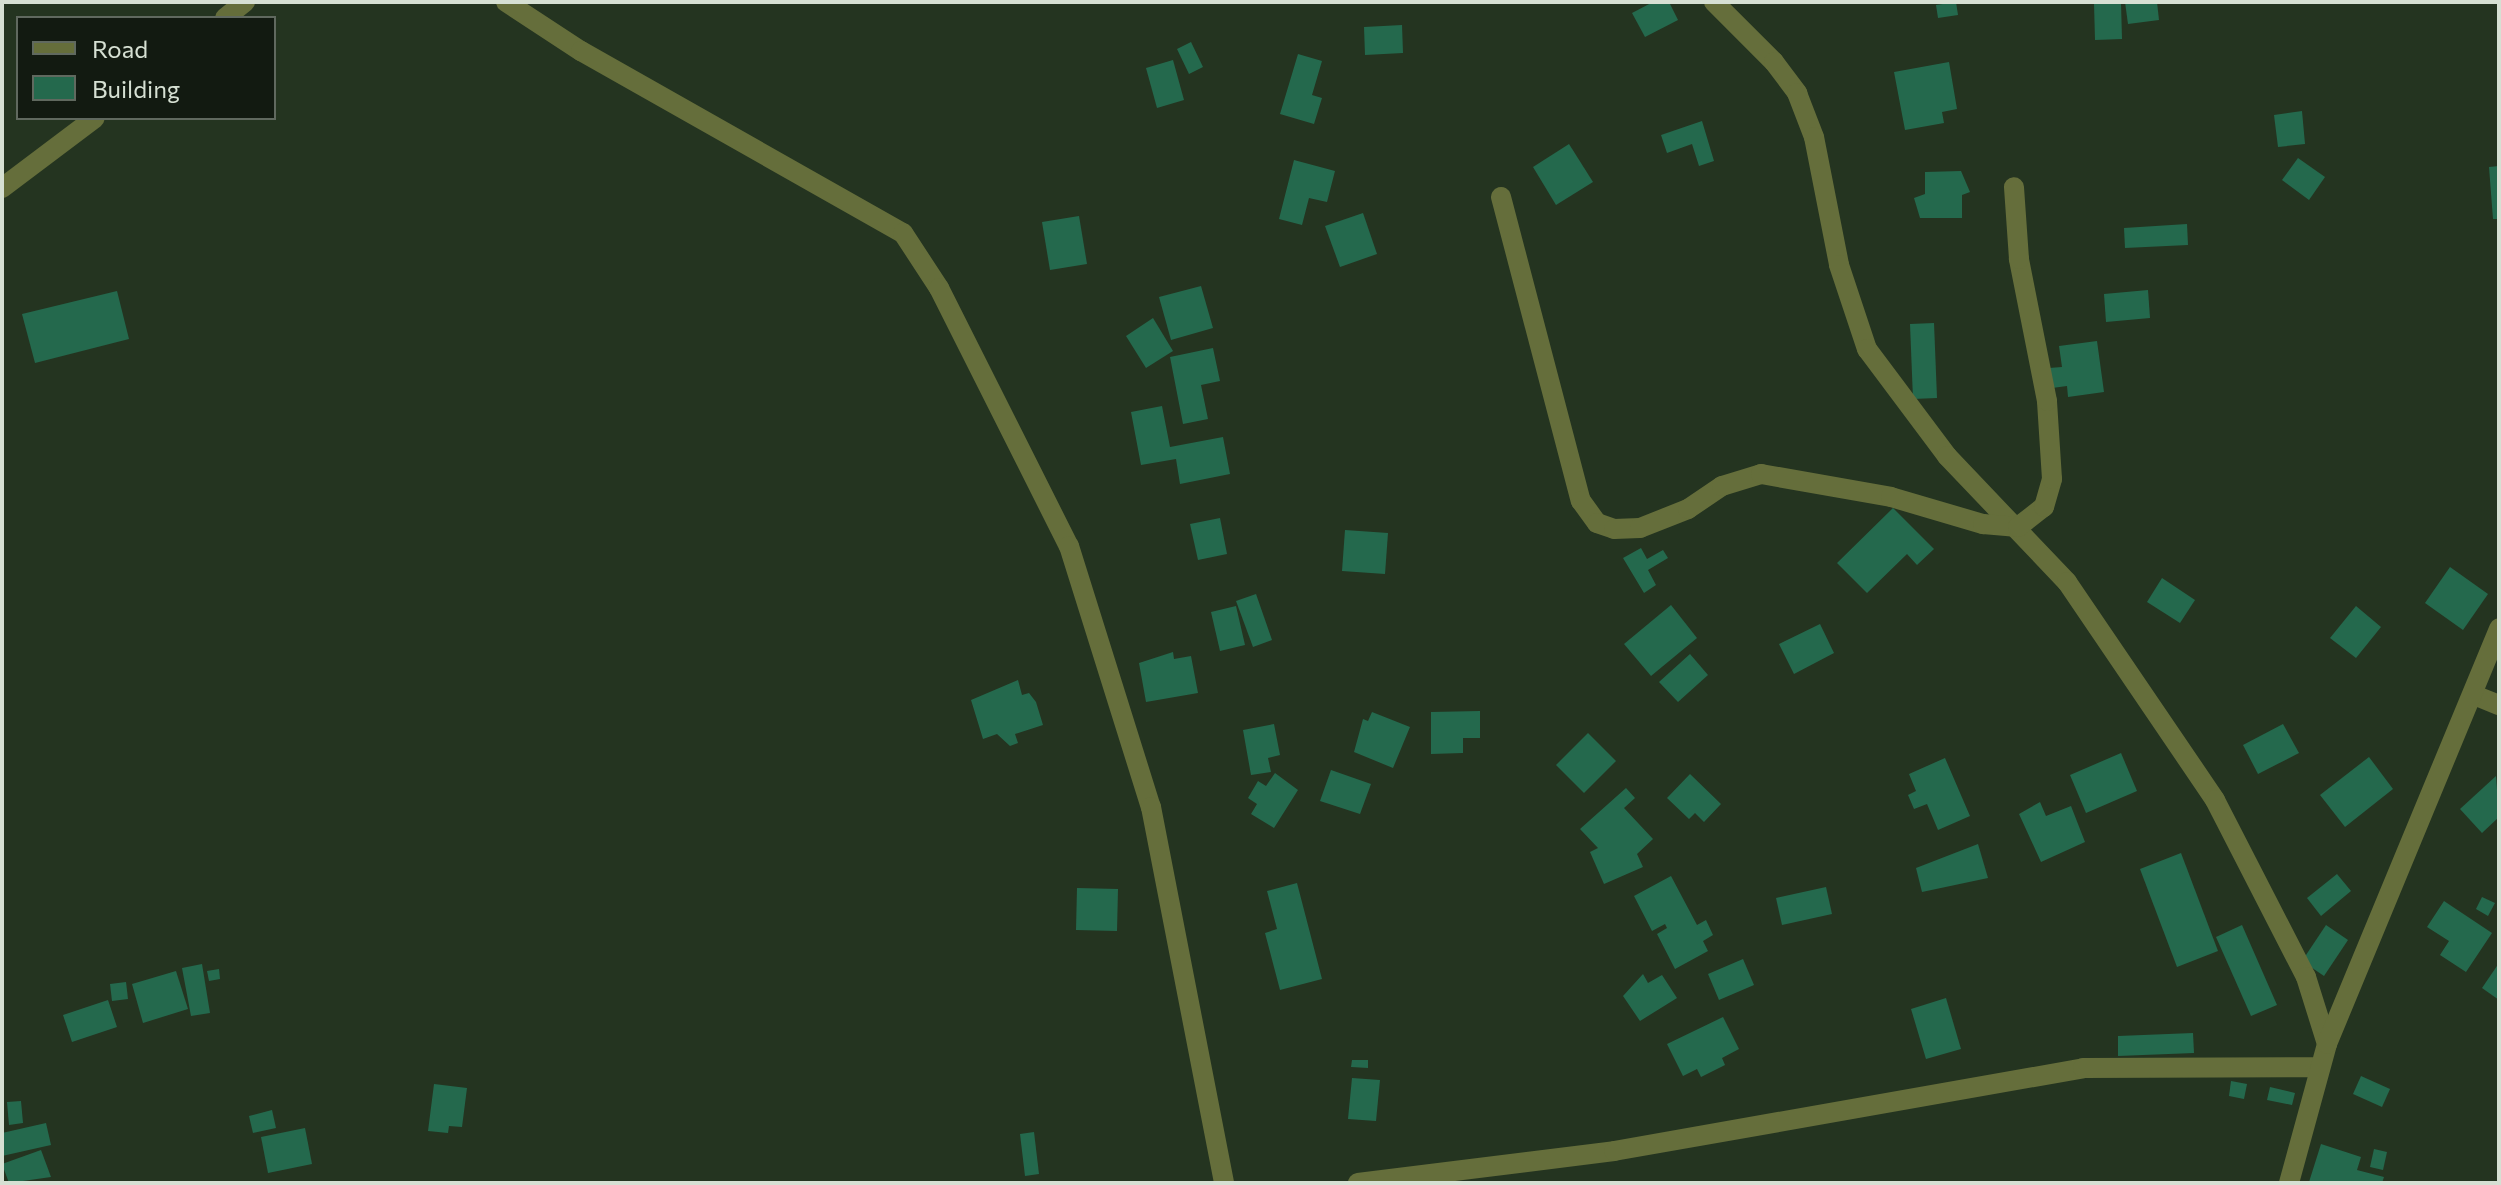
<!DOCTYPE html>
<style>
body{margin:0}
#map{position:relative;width:2501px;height:1185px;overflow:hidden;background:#243420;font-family:Commissioner,sans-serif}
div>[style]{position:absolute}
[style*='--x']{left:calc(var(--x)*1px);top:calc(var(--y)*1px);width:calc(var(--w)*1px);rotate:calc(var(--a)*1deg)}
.building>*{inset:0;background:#24694d}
.minor>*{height:20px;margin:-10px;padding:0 10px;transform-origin:10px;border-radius:10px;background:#656e3b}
span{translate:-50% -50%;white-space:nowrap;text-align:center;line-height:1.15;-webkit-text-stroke:7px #121a11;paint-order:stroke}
.frame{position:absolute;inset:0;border:4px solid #d6e0d3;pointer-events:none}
.legend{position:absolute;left:16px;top:16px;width:260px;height:104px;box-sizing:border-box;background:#121a11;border:2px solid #60695f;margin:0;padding:10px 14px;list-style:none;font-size:24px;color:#d6e0d3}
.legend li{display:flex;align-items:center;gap:16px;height:40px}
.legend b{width:40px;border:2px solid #60695f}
</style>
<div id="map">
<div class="building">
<div style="clip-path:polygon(1653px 2px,1669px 2px,1678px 20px,1645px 37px,1632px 13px)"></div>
<div style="clip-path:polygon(1956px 2px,1958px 15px,1938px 18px,1936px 5px)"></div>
<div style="clip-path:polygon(2125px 2px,2157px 2px,2159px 20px,2128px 24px)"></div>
<div style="clip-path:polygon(2094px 3px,2121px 3px,2122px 39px,2095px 40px)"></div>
<div style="clip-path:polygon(1402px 25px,1403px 53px,1365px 55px,1364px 27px)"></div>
<div style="clip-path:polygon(1191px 42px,1203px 67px,1189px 74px,1177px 49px)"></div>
<div style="clip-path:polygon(1298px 54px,1322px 61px,1312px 95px,1322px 98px,1314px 124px,1280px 114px)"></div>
<div style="clip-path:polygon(1173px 60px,1184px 100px,1157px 108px,1146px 68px)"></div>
<div style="clip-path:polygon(1949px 62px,1957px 109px,1942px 112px,1944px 123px,1905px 130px,1894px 72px)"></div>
<div style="clip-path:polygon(2302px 111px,2305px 144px,2278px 147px,2274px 115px)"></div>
<div style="clip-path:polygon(1702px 121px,1714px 161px,1699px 166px,1692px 144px,1667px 153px,1661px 135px)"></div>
<div style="clip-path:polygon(1569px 144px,1593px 182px,1556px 205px,1533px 167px)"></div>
<div style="clip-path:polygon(2298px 158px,2325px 177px,2309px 200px,2282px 180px)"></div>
<div style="clip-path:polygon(1294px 160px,1335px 171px,1327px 202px,1309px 198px,1302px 225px,1279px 219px)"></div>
<div style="clip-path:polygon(2499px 166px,2499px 219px,2493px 219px,2489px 167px)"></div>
<div style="clip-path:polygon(1961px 171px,1970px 192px,1962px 195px,1962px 218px,1920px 218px,1914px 198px,1925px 194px,1925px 172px)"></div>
<div style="clip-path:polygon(1363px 213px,1377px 254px,1340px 267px,1325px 226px)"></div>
<div style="clip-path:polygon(1079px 216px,1087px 264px,1050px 270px,1042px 222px)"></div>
<div style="clip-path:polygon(2187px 224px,2188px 245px,2125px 248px,2124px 228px)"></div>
<div style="clip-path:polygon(1201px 286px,1213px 328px,1171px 340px,1159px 297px)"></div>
<div style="clip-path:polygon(2148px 290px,2150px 318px,2106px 322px,2104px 294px)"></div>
<div style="clip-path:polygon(117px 291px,129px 339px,35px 363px,22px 314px)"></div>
<div style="clip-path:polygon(1153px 318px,1173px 351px,1146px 368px,1126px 336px)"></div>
<div style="clip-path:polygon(1934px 323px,1937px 398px,1913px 399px,1910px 324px)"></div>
<div style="clip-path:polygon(2097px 341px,2104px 392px,2068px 397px,2067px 386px,2052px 388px,2049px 368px,2062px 367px,2059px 346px)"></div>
<div style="clip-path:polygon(1213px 348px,1220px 381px,1201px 385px,1208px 419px,1183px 424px,1170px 357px)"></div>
<div style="clip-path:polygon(1162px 406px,1170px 447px,1223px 437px,1230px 474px,1180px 484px,1176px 459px,1141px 465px,1131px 412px)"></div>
<div style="clip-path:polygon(1893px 508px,1934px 549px,1917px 565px,1907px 554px,1867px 593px,1837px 563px)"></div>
<div style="clip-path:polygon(1220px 518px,1227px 554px,1198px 560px,1190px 524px)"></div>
<div style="clip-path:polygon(1345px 530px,1388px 533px,1385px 574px,1342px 571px)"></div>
<div style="clip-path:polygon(1641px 548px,1647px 559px,1663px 550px,1668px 558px,1648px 570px,1656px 585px,1644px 593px,1623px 558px)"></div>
<div style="clip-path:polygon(2450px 567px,2488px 594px,2463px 630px,2425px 603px)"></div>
<div style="clip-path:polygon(2162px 578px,2195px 600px,2180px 623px,2147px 602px)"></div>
<div style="clip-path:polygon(1256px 594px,1272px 640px,1253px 647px,1236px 601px)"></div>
<div style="clip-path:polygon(1671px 605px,1697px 638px,1651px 676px,1624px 644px)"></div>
<div style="clip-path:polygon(1236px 606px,1245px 645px,1220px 651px,1211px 612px)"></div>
<div style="clip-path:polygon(2356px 606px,2381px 627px,2356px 658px,2330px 638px)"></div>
<div style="clip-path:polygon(1820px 624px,1834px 653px,1794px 674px,1779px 644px)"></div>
<div style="clip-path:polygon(1173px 652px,1174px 659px,1191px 656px,1198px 693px,1146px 702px,1139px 663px)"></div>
<div style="clip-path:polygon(1690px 654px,1708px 675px,1678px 702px,1659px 682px)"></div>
<div style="clip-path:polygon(1018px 680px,1022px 695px,1029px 693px,1036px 702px,1043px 725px,1015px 734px,1018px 743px,1010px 746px,997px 734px,983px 739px,971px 700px)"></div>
<div style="clip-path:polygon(1480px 711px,1480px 738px,1463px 738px,1463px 753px,1431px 754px,1431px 712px)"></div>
<div style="clip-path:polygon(1372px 712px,1410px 727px,1393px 768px,1354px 752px,1363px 719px,1368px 721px)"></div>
<div style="clip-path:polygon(1274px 724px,1280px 755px,1268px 758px,1271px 772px,1251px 775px,1243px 730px)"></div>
<div style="clip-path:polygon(2283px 724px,2299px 753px,2258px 774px,2243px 745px)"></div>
<div style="clip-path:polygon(1588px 733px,1616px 761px,1584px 793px,1556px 765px)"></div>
<div style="clip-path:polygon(2121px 753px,2137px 791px,2086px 813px,2070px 775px)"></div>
<div style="clip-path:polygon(2369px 757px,2393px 789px,2345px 827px,2320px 795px)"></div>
<div style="clip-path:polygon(1945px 758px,1970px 816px,1938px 830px,1927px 804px,1914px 809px,1908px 795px,1916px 791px,1909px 774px)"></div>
<div style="clip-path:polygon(1331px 770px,1371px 784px,1360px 814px,1320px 801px)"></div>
<div style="clip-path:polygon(1275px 773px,1298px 790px,1274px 828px,1251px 814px,1257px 804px,1248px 798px,1258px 781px,1266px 786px)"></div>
<div style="clip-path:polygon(1690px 774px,1721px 804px,1704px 822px,1695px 813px,1689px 819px,1667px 798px)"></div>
<div style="clip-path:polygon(2496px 776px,2499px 817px,2482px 833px,2460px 809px)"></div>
<div style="clip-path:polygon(1626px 788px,1635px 798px,1624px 808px,1653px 839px,1637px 854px,1643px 867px,1604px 884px,1590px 852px,1598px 848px,1580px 829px)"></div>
<div style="clip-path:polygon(2040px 802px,2046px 816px,2071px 806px,2085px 842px,2041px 862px,2019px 814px)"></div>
<div style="clip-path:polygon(1978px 844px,1988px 878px,1922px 892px,1916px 868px)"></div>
<div style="clip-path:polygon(2181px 853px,2218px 951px,2177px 967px,2140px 869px)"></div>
<div style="clip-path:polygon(2337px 874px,2351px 891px,2321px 916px,2307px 898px)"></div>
<div style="clip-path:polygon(1671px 876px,1697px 925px,1706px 920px,1713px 935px,1703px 941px,1708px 951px,1675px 969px,1657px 934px,1667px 928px,1665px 924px,1652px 931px,1634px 896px)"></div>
<div style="clip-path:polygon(1297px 883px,1322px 979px,1280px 990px,1265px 933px,1277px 929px,1267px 891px)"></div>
<div style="clip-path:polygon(1826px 887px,1832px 914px,1782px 925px,1776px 898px)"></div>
<div style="clip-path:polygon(1077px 888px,1118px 889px,1117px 931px,1076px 930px)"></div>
<div style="clip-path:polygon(2482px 897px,2495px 903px,2488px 916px,2476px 909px)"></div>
<div style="clip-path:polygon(2444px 901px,2492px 933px,2466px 972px,2440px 955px,2449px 941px,2427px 927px)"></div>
<div style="clip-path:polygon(2242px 925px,2277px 1005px,2251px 1016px,2216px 937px)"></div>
<div style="clip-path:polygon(2326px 925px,2348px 940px,2324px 976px,2302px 961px)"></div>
<div style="clip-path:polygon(1743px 959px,1754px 985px,1719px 1000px,1708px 974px)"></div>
<div style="clip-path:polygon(2499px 963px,2499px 1000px,2482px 988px)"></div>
<div style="clip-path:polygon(202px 964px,210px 1013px,191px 1016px,182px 968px)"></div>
<div style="clip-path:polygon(219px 969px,220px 979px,209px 981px,207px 971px)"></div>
<div style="clip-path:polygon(176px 971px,188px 1009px,143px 1023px,132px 984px)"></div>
<div style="clip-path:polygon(1643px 974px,1648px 983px,1662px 975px,1677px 998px,1640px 1021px,1623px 996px)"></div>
<div style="clip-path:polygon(126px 982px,128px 999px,112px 1001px,110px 984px)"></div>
<div style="clip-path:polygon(1946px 998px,1961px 1049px,1926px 1059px,1911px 1009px)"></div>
<div style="clip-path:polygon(108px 1000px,117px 1027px,72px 1042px,63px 1015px)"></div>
<div style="clip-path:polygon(1723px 1017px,1739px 1049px,1722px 1058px,1725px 1065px,1701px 1077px,1697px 1069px,1683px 1076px,1667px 1044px)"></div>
<div style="clip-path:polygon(2193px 1033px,2194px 1053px,2118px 1056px,2118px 1036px)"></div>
<div style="clip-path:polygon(1352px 1060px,1368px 1060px,1368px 1068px,1351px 1067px)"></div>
<div style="clip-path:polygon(2361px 1076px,2390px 1089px,2382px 1107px,2353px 1094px)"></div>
<div style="clip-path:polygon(1352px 1078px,1380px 1080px,1376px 1121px,1348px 1119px)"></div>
<div style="clip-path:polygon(2231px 1081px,2247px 1084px,2244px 1099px,2229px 1096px)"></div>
<div style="clip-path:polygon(434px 1084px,467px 1088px,462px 1127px,449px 1126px,448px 1133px,428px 1131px)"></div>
<div style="clip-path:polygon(2270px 1087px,2295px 1093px,2292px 1105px,2267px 1100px)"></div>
<div style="clip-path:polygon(21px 1101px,23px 1123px,9px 1125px,7px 1102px)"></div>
<div style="clip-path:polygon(272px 1110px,276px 1128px,253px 1133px,249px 1116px)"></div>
<div style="clip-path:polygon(46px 1123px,51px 1145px,2px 1156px,2px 1133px)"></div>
<div style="clip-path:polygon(305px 1128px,312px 1164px,268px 1173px,261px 1137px)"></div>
<div style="clip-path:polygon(1034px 1132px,1039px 1174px,1025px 1176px,1020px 1134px)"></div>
<div style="clip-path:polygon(2321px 1144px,2361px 1157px,2357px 1170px,2384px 1177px,2382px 1183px,2309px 1182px)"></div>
<div style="clip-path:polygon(2374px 1149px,2387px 1152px,2383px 1170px,2370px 1167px)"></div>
<div style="clip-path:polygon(41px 1150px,51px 1177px,9px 1183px,2px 1164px)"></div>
</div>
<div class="minor">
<div style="--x:506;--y:2;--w:90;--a:33.2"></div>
<div style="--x:581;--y:51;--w:370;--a:29.5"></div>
<div style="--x:903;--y:233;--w:66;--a:56.8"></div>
<div style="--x:939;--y:288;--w:289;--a:63.3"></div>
<div style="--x:1069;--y:546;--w:274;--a:72.6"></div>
<div style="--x:1151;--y:807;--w:383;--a:79"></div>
<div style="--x:1714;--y:2;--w:85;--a:45"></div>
<div style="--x:1774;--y:62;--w:39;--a:53"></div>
<div style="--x:1797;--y:93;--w:47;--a:68.9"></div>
<div style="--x:1814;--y:137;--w:130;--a:78.9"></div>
<div style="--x:1839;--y:265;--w:89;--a:71.6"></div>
<div style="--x:1867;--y:349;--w:134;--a:53.2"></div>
<div style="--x:1947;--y:456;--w:174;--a:46.4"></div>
<div style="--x:2067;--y:582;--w:263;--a:55.8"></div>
<div style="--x:2215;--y:800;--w:199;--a:62.8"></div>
<div style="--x:2306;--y:977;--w:70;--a:72.6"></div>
<div style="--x:225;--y:18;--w:26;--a:-39"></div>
<div style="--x:2;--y:188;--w:116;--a:-37"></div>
<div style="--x:1501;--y:197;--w:314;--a:75.3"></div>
<div style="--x:1581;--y:501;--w:27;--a:54"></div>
<div style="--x:1597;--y:523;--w:18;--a:19"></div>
<div style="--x:1614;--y:529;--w:26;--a:-2"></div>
<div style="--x:1640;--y:528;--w:52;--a:-21.6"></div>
<div style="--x:1688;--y:509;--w:41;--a:-34.1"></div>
<div style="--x:1722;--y:486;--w:41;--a:-17.1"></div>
<div style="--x:1761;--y:474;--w:132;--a:10"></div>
<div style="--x:1891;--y:497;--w:96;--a:16.4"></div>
<div style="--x:1983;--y:524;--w:35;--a:5"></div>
<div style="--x:2018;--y:527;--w:33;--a:-38"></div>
<div style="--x:2044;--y:507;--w:29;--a:-74"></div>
<div style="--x:2052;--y:479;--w:78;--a:-93.7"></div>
<div style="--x:2047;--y:401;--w:145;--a:-101.2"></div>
<div style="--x:2019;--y:259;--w:72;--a:-94"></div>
<div style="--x:2474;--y:695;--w:27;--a:22"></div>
<div style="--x:1358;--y:1183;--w:258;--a:-7.1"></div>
<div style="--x:1614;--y:1151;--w:476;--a:-10"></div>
<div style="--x:2083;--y:1068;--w:237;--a:-0.2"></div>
<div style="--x:2289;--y:1183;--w:144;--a:-74.7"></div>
<div style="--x:2327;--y:1044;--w:450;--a:-67.5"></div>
</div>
<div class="frame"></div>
<ul class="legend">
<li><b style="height:10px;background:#656e3b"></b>Road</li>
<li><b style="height:22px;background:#24694d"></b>Building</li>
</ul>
</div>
